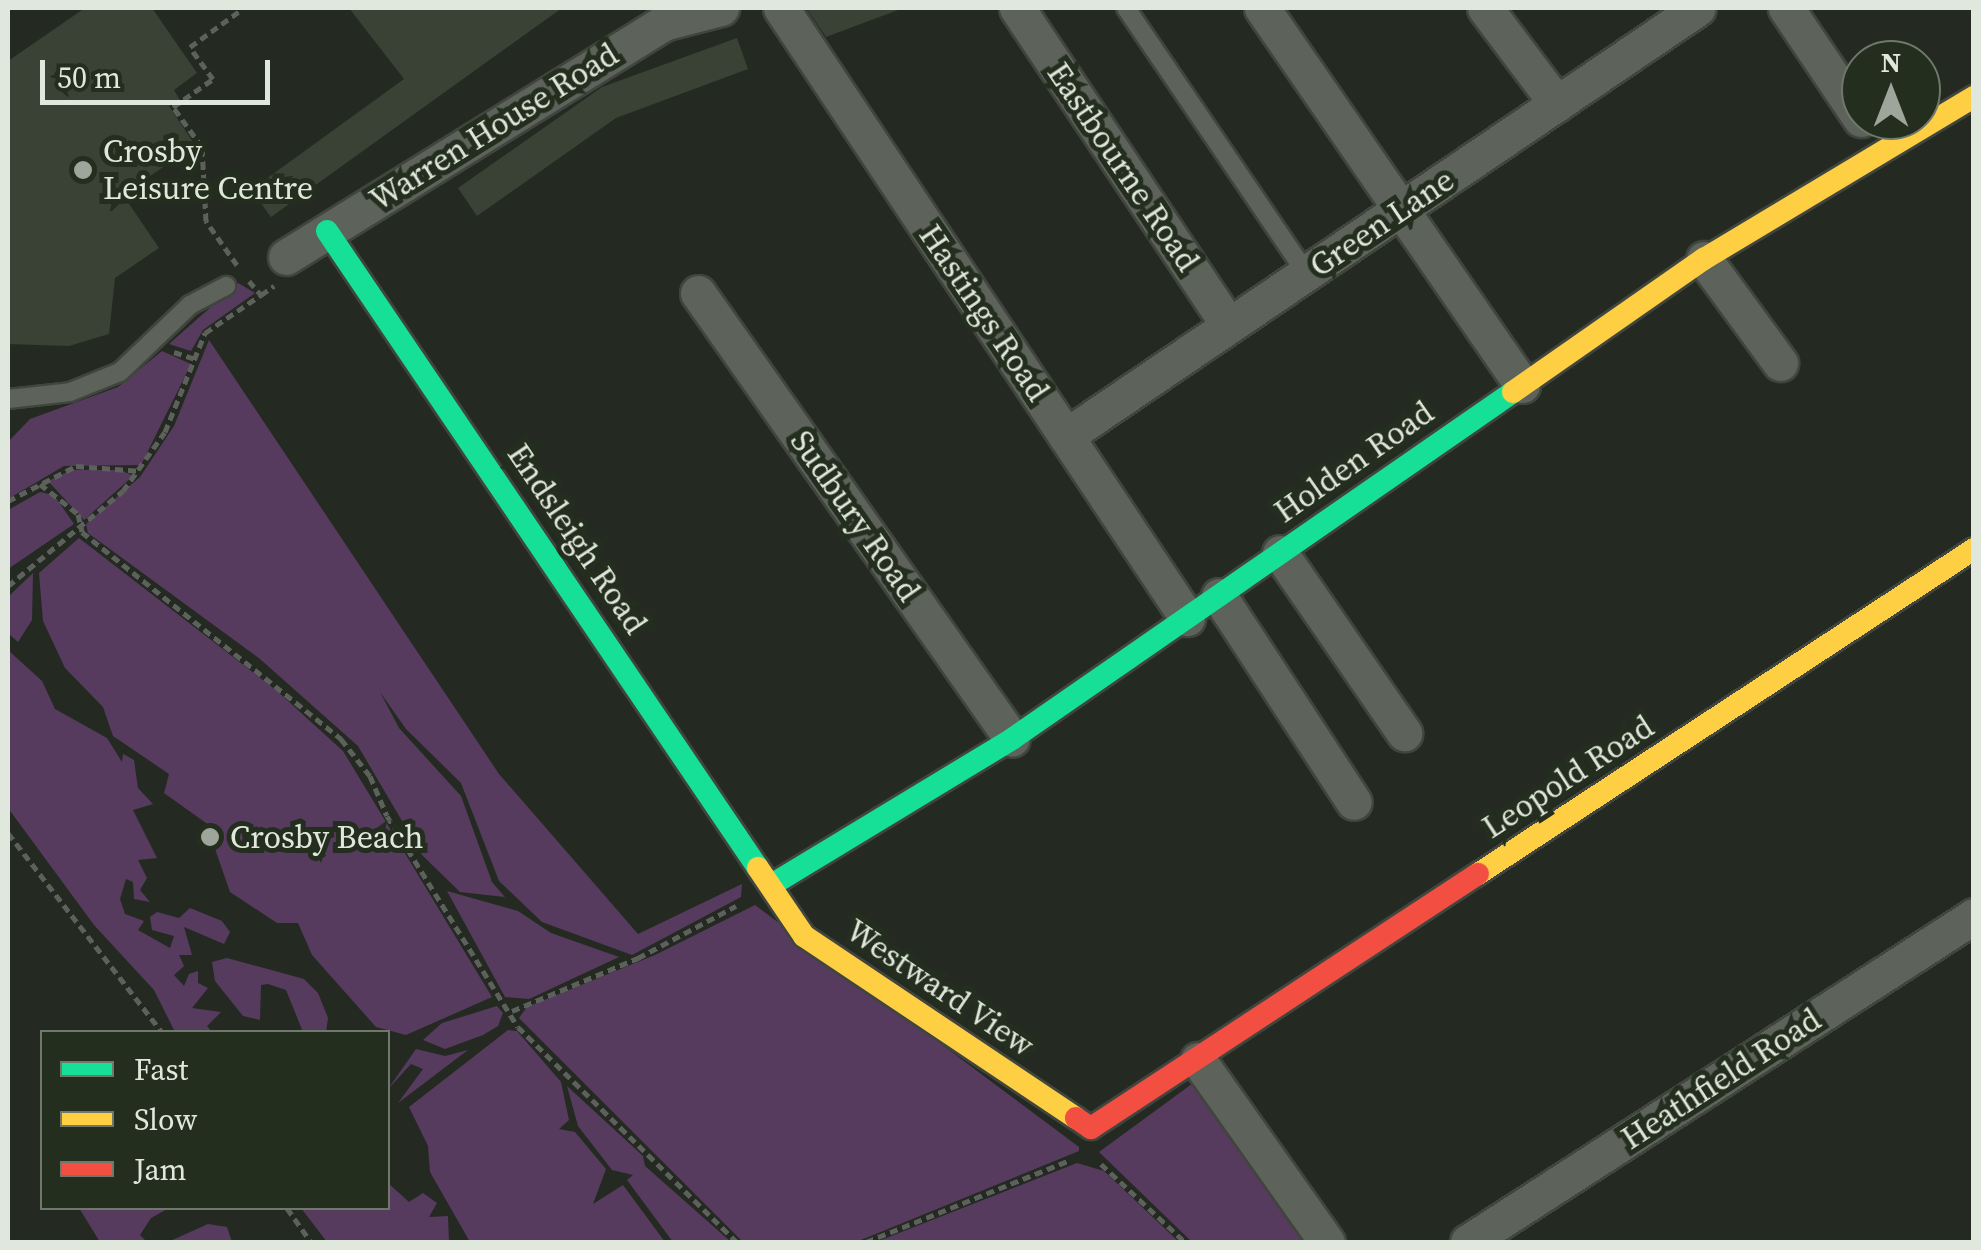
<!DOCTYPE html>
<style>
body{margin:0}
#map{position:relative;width:1981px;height:1250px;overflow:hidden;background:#242a22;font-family:"Source Serif 4",serif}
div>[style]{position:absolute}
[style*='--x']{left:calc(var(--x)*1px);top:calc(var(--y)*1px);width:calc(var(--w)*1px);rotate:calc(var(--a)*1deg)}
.green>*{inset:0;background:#563b5e}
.building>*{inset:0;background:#394234}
.path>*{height:5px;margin-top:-2.5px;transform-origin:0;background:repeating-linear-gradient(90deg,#5d615b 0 8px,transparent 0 13px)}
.roads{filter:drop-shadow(2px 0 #40453e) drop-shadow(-2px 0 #40453e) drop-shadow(0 2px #40453e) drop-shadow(0 -2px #40453e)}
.lane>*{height:18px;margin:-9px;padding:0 9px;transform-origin:9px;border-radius:9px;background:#5d625b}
.street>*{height:35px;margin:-17.5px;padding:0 17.5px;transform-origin:17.5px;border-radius:17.5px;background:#5d625b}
.fast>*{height:22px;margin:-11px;padding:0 11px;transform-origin:11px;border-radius:11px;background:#16e098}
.slow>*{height:22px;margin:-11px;padding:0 11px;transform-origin:11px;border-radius:11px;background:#ffcf43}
.jam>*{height:22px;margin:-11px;padding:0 11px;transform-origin:11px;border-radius:11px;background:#f24e42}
.dots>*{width:28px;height:28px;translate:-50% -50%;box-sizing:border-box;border:5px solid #232e1e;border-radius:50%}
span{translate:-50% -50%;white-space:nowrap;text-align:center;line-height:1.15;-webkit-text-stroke:10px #232e1e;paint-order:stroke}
.street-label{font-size:32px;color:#e0e7dc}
.poi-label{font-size:32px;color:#e0e7dc}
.left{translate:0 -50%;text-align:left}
.frame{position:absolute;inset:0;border:10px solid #e0e7dc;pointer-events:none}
.legend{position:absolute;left:40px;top:1030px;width:350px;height:180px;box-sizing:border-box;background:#232e1e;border:2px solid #6f786a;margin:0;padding:12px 18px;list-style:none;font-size:30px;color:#e0e7dc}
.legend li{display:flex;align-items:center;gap:20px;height:50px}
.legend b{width:50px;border:2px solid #6f786a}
.north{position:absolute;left:1841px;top:40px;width:100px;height:100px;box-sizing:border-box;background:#232e1e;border:2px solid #6f786a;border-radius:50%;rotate:0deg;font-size:28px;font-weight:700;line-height:40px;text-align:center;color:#e0e7dc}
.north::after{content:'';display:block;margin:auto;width:35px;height:45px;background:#9ea59b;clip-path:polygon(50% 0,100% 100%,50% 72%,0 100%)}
.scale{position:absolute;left:40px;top:60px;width:230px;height:45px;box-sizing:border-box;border:5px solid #e0e7dc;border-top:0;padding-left:12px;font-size:30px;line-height:35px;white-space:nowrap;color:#e0e7dc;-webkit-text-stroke:8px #232e1e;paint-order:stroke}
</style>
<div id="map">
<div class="green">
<div style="clip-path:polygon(238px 283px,255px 293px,203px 330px,191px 351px,169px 344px)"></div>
<div style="clip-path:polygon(209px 340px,499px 774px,638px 934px,742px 884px,741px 897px,632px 955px,542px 922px,499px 881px,461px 783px,406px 729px,380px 692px,399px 728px,461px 796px,492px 882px,505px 897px,460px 892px,422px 855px,358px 746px,260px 659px,88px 533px,86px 524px,140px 477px,174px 426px)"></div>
<div style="clip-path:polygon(162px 351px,191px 364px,141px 465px,64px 466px,8px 499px,8px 442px,30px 419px,118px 387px)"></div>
<div style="clip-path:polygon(72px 470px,121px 470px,133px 476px,84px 520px,48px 481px)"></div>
<div style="clip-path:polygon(40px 492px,54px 495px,74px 524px,8px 569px,8px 510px)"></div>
<div style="clip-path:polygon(79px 538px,277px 691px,343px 751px,492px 997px,406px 1035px,376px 1027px,312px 955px,298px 923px,277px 923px,230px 892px,206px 823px,164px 793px,169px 774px,113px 736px,103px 707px,65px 668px,43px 621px,39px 573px)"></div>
<div style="clip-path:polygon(33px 573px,32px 620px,18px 642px,8px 633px,8px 597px)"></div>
<div style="clip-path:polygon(8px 650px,42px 681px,55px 709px,107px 738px,122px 762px,123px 754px,134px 760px,138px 788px,153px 804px,133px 810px,157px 858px,138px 860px,147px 878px,140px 890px,150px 902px,134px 899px,133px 882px,126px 879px,120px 899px,125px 914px,144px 921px,138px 930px,170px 948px,174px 936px,152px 930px,150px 917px,157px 912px,179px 918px,190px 908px,222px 921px,230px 932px,224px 944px,184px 927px,192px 955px,179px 955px,184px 966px,174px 975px,184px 986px,189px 974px,198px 971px,198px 983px,208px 988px,192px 1008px,221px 1012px,207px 1026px,212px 1032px,175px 1032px,154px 990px,94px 925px,8px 808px)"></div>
<div style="clip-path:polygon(447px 891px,518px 911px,551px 933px,619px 957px,529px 999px,505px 997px)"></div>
<div style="clip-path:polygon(755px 905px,1079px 1147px,1079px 1151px,856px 1242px,743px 1242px,519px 1018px,527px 1007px,655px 955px)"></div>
<div style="clip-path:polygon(227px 958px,304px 979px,318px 993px,328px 1018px,326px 1032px,303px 1032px,286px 990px,268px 984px,261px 985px,260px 1020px,243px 1016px,215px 981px,212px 962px)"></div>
<div style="clip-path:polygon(497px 1006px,503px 1013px,498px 1026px,483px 1035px,445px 1049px,423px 1040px,442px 1023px)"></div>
<div style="clip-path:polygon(508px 1030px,517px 1031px,561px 1082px,569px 1120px,559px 1129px,575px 1132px,606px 1169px,593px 1204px,623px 1185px,665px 1242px,470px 1242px,430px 1172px,428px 1146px,409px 1107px)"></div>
<div style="clip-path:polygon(416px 1049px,445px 1056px,468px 1050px,398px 1103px,423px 1069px,411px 1064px,388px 1089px)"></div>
<div style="clip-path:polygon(1200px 1078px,1314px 1242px,1192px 1242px,1099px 1152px)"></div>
<div style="clip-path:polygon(567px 1086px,643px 1156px,645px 1166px,731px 1242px,673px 1242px,627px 1180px,633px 1175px,612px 1170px,578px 1126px)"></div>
<div style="clip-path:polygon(1077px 1163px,1104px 1171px,1179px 1242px,876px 1242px)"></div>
<div style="clip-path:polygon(388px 1183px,409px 1202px,423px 1193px,437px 1203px,429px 1217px,448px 1216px,449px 1242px,327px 1242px,301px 1208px,388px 1208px)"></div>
<div style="clip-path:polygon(79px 1208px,169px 1208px,151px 1218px,140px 1235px,147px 1242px,100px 1242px)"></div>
<div style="clip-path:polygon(208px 1224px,227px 1227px,232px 1242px,168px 1242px)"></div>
</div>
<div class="building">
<div style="clip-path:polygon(85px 8px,152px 8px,197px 73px,174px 90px,180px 100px,169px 106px,195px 145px,123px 195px,159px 248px,115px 278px,109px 334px,69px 346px,8px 344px,8px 61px)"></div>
<div style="clip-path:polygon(349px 8px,562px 8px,271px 217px,251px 190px,404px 79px)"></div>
<div style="clip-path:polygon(806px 8px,897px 8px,898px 10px,826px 37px)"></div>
<div style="clip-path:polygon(737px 38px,748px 69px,616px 118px,477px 216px,458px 188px,602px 87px)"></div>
</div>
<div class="path">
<div style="--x:237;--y:265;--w:54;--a:-125.2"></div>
<div style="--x:206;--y:221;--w:74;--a:-93.1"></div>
<div style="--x:202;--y:147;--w:49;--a:-125.9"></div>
<div style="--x:173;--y:107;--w:49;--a:-35"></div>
<div style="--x:213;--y:79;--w:39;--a:-126"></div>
<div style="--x:190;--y:47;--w:63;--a:-36"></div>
<div style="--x:249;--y:281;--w:18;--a:49"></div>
<div style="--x:261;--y:295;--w:16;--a:-35"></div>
<div style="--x:174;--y:352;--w:22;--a:18"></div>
<div style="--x:40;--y:484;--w:48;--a:38.3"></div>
<div style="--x:78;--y:514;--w:18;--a:77"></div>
<div style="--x:82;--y:532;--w:332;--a:38.6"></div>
<div style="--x:341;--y:739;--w:47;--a:51.9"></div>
<div style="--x:370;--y:776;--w:43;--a:67"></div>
<div style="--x:387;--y:816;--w:248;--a:58.2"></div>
<div style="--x:518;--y:1027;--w:307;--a:44.5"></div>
<div style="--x:8;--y:501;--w:76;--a:-27.2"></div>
<div style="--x:76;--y:466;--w:65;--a:4.4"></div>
<div style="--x:8;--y:586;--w:149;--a:-39.6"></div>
<div style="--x:123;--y:491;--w:72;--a:-54.6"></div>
<div style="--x:165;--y:432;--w:107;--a:-68"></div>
<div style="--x:205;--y:333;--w:68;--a:-34.2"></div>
<div style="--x:8;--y:833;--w:252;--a:52.3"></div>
<div style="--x:512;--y:1011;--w:137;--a:-22.8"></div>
<div style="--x:638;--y:958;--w:111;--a:-28"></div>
<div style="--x:1101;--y:1164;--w:115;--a:42.9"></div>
<div style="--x:287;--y:1208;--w:42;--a:54.8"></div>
<div style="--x:866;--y:1242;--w:217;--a:-21.9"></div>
</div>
<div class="roads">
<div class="lane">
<div style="--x:1126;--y:8;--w:322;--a:55.8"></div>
<div style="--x:8;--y:399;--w:62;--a:-6.4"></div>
<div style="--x:70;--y:392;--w:54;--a:-21.8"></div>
<div style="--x:120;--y:372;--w:97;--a:-43.7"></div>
<div style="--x:190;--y:305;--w:41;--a:-27.8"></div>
</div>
<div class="street">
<div style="--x:781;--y:8;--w:733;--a:56.35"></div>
<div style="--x:1017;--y:8;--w:382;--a:56.3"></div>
<div style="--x:1262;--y:8;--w:458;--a:55.4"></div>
<div style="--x:1485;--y:8;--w:120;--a:53.1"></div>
<div style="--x:1786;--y:8;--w:134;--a:56"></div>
<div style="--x:286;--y:257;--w:444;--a:-31.8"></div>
<div style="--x:663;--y:23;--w:60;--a:-14.5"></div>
<div style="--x:1704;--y:259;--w:129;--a:53.8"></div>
<div style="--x:698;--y:293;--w:545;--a:54.85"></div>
<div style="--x:1066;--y:436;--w:763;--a:-34.11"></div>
<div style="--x:1280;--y:553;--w:219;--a:55.4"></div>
<div style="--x:1219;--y:596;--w:246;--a:56.8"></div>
<div style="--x:1198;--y:1060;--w:223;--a:54.7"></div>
<div style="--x:1468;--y:1242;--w:602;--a:-32.79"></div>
</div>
<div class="fast">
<div style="--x:327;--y:231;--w:769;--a:55.92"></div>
<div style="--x:773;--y:884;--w:280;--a:-31.2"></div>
<div style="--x:1012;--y:739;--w:609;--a:-34.71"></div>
</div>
<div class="slow">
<div style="--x:1513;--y:392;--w:233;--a:-34.9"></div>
<div style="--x:1704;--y:259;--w:315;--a:-31"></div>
<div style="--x:758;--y:868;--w:82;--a:55.9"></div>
<div style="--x:804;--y:936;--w:327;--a:33.8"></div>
<div style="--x:1478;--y:874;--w:593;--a:-33.23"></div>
</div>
<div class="jam">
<div style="--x:1076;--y:1118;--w:18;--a:34"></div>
<div style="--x:1091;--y:1128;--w:463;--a:-33.3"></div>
</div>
</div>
<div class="dots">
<div style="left:83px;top:170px;background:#9ea59b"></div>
<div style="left:210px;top:837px;background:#9ea59b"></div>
</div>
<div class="street-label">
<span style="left:494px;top:127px;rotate:-32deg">Warren House Road</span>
<span style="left:1123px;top:167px;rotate:56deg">Eastbourne Road</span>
<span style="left:1382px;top:223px;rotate:-34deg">Green Lane</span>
<span style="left:984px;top:313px;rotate:56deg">Hastings Road</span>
<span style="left:1354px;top:462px;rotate:-35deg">Holden Road</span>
<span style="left:855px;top:516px;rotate:55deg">Sudbury Road</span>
<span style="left:577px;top:539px;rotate:56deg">Endsleigh Road</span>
<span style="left:1568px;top:777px;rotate:-33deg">Leopold Road</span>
<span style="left:940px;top:988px;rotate:34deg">Westward View</span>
<span style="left:1721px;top:1079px;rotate:-33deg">Heathfield Road</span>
</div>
<div class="poi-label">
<span class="left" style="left:103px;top:170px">Crosby<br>Leisure Centre</span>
<span class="left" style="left:230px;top:837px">Crosby Beach</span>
</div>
<div class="frame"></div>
<ul class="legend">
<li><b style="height:12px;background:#16e098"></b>Fast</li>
<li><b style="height:12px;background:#ffcf43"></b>Slow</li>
<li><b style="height:12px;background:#f24e42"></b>Jam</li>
</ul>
<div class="north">N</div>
<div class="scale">50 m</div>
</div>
